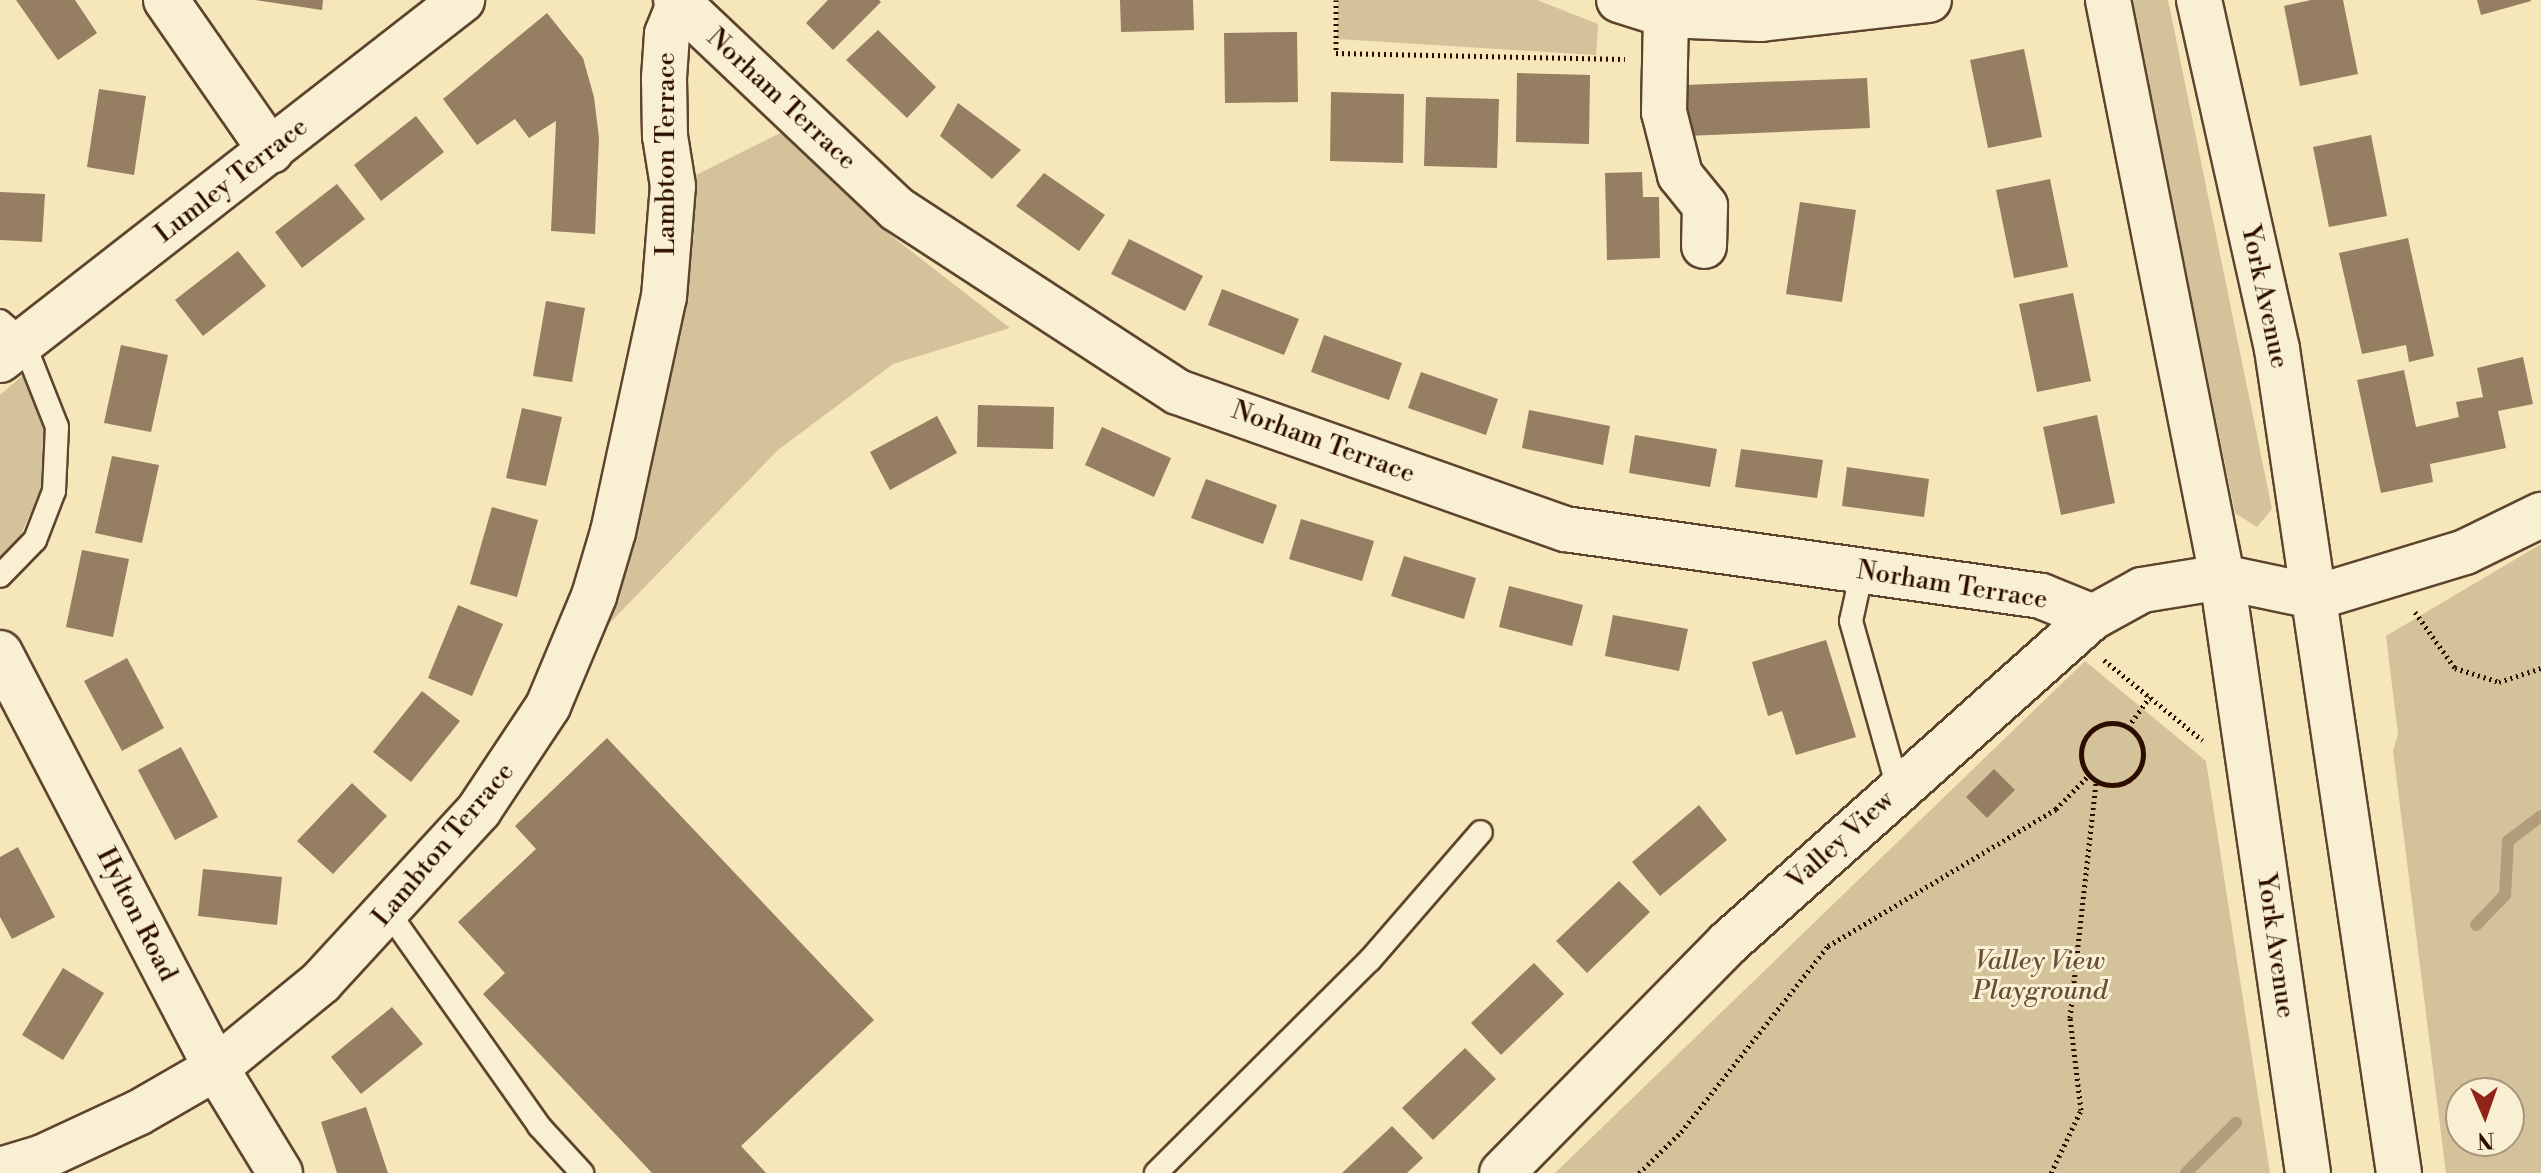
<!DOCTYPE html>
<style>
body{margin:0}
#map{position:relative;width:2541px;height:1173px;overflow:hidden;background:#f6e7ba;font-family:"Libre Bodoni",serif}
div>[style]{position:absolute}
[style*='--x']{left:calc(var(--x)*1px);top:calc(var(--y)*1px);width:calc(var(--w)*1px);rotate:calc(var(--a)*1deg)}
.green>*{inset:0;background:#d4c29a}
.stream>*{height:12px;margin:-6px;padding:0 6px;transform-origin:6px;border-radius:6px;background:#b19d7b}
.building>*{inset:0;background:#957e61}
.path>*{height:5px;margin-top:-2.5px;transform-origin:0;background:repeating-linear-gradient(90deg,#2c0d00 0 2px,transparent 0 6px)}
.path>.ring{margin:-2.5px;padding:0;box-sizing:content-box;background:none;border:5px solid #2c0d00;border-radius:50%}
.roads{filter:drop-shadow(2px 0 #5e442e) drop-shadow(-2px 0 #5e442e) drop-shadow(0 2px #5e442e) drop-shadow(0 -2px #5e442e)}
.service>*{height:22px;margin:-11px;padding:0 11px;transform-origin:11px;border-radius:11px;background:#f9efd2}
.minor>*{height:44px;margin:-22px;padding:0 22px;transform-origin:22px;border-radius:22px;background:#f9efd2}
.tertiary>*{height:44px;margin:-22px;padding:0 22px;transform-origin:22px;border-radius:22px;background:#f9efd2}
.secondary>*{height:44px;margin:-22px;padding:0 22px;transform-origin:22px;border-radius:22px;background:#f9efd2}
span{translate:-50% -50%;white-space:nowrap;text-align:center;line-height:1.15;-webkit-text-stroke:6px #f9efd2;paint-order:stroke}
.street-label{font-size:26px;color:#2c0d00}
.park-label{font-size:26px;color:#674c36;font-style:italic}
.north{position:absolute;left:2445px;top:1077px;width:80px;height:80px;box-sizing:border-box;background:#f9efd2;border:2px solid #a7957e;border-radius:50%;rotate:178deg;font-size:22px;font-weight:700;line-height:32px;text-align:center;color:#2c0d00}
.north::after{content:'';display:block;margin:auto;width:28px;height:36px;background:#8f2418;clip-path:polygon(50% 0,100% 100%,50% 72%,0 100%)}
</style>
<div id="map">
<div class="green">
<div style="clip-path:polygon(1338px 0,1537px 0,1598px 24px,1596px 55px,1337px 39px)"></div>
<div style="clip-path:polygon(2131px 0,2168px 0,2272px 509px,2257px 527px,2235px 513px)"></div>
<div style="clip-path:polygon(786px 130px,893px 237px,1010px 328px,893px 364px,778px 450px,599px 634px,634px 536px,685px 305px,694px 176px)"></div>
<div style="clip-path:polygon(23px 375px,45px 429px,41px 489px,19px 539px,0 557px,0 395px)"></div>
<div style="clip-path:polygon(evenodd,2541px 544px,2541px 1173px,2446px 1173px,2393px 751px,2398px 734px,2386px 636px,2541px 544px,2461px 1093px,2509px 1093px,2509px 1141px,2461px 1141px,2461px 1093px)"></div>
<div style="clip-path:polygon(2085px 661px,2206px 761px,2270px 1173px,1555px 1173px)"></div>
</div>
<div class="stream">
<div style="--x:2476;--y:925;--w:42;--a:-46"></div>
<div style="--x:2505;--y:895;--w:54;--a:-86.8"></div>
<div style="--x:2508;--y:841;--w:41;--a:-37.1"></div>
<div style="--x:2186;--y:1173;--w:71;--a:-45"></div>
</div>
<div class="building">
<div style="clip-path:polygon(16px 0,75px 0,97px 33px,58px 60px)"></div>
<div style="clip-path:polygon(255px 0,323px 0,322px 10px)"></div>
<div style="clip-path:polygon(828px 0,879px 0,881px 2px,833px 50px,806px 23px)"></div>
<div style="clip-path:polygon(1120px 0,1193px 0,1194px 30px,1121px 32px)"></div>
<div style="clip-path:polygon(2311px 0,2343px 0,2358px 74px,2300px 86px,2284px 6px)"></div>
<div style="clip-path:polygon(2477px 0,2531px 0,2531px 1px,2481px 15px)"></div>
<div style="clip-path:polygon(547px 13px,583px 58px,594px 97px,599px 138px,595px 234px,551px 231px,556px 121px,529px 138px,515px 119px,477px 145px,443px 99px)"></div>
<div style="clip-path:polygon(878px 30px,936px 87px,907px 118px,846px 60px)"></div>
<div style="clip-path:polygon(1297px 32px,1298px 102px,1225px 103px,1224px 33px)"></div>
<div style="clip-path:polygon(2024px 49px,2042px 137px,1988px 148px,1970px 60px)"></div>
<div style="clip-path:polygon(1517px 73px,1590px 75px,1589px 144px,1516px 142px)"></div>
<div style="clip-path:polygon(1867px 78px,1870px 128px,1687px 136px,1685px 85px)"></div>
<div style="clip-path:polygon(99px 89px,146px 96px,134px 175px,87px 167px)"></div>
<div style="clip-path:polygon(1331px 92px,1404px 94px,1403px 163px,1330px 161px)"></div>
<div style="clip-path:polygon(1426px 97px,1499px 99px,1497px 168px,1424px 166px)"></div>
<div style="clip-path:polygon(958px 103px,1021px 150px,992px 179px,940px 136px)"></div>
<div style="clip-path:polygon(416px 116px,444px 152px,381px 201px,354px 165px)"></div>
<div style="clip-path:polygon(2371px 135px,2387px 216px,2329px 227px,2313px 147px)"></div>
<div style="clip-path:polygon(1642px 172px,1643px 197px,1659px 197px,1660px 258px,1607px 260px,1605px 173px)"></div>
<div style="clip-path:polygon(1044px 173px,1105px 215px,1079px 251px,1016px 206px)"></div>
<div style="clip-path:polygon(2050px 179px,2068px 267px,2014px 278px,1996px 190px)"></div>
<div style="clip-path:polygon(337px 184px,365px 219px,302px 268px,275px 232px)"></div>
<div style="clip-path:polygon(0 192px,45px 194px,42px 242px,0 240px)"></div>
<div style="clip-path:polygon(1800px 202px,1856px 210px,1842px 302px,1786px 294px)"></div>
<div style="clip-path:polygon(2408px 238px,2434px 356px,2409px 362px,2406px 345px,2362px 354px,2339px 253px)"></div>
<div style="clip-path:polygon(1129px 239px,1203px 276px,1185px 311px,1111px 274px)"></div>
<div style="clip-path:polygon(238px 251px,266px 286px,203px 336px,175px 300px)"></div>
<div style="clip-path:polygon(1222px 289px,1299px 319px,1284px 355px,1208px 325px)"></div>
<div style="clip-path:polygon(2073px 293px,2091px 381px,2037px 392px,2019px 304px)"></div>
<div style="clip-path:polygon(546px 301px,585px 308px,572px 382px,533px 376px)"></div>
<div style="clip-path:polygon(1324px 335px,1402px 363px,1389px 400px,1311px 372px)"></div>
<div style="clip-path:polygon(121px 345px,168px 355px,151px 432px,104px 423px)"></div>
<div style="clip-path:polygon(2523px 357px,2533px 404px,2498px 411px,2506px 448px,2430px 464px,2433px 482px,2381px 493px,2357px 380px,2404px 370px,2416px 427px,2459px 417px,2456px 402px,2483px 397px,2477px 368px)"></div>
<div style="clip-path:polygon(1421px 372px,1498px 399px,1486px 435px,1408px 408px)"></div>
<div style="clip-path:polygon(978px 405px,1054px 407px,1053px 449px,977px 447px)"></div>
<div style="clip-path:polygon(522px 408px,562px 417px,546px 486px,506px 478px)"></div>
<div style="clip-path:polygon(1529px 410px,1610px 426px,1603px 465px,1522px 448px)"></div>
<div style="clip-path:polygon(2097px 415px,2115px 503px,2061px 515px,2043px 427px)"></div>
<div style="clip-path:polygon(937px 416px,957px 453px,890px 490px,870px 452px)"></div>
<div style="clip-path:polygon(1102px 427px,1171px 458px,1154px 497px,1085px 465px)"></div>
<div style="clip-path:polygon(1635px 435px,1717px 449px,1710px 487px,1629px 473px)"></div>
<div style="clip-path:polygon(1741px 449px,1823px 460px,1817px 498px,1735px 487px)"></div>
<div style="clip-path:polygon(112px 456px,159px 465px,142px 543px,95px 533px)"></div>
<div style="clip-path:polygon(1847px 467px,1929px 479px,1924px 517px,1842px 506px)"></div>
<div style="clip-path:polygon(1206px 479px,1277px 505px,1263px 544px,1191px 518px)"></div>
<div style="clip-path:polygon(492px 507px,538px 520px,517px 597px,470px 584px)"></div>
<div style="clip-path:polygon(1301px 519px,1374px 541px,1362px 581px,1289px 559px)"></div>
<div style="clip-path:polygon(82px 550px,129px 559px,113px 637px,66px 627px)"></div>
<div style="clip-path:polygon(1404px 556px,1476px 578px,1464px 619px,1391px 596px)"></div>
<div style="clip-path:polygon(1509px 586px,1583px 605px,1572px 646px,1499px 627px)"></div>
<div style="clip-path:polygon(458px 605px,503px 624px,472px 696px,428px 678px)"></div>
<div style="clip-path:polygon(1613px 615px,1688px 629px,1679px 671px,1605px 656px)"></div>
<div style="clip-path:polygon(1826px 640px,1856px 737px,1796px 755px,1782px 711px,1768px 716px,1752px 662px)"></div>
<div style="clip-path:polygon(127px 658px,164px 728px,122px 751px,84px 681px)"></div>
<div style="clip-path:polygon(422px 691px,460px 721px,411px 782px,373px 752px)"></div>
<div style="clip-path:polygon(607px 738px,874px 1020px,741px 1146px,766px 1173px,652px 1173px,483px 994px,505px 973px,458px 922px,536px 849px,515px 826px)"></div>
<div style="clip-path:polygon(181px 747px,218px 817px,175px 840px,138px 770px)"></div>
<div style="clip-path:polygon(1994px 769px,2015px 790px,1987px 818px,1966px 797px)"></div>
<div style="clip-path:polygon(352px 783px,387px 816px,333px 874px,297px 841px)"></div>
<div style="clip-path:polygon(1699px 805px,1727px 840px,1660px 896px,1632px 862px)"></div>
<div style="clip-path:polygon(18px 847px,55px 917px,12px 939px,0 917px,0 857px)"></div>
<div style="clip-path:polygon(203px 869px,282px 877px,277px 925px,198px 916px)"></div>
<div style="clip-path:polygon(1619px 881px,1650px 912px,1587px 973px,1556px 941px)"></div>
<div style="clip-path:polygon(1534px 963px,1564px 994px,1501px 1055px,1471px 1023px)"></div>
<div style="clip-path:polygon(63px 968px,104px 993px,63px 1060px,22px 1035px)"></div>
<div style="clip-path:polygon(392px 1007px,423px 1044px,361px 1094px,331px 1057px)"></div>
<div style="clip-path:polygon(1465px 1048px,1496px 1079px,1433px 1140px,1402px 1108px)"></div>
<div style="clip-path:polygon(366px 1107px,388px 1173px,337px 1173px,321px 1122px)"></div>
<div style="clip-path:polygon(1392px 1126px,1423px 1158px,1407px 1173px,1342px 1173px)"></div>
</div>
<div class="path">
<div style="--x:1336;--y:0;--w:53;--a:90"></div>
<div style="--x:1336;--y:53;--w:289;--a:1.2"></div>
<div style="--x:2415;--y:612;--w:69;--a:54.5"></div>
<div style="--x:2455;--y:668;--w:46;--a:17.7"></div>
<div style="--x:2499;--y:682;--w:44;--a:-18.4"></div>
<div style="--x:2104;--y:660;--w:127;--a:39.2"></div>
<div class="ring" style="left:2081px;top:723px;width:57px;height:57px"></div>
<div style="--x:2128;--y:727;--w:37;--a:-54"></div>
<div style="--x:1639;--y:1173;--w:59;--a:-44.3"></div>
<div style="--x:1681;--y:1132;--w:237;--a:-51.7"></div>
<div style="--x:1828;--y:946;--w:266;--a:-31"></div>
<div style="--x:2056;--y:809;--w:46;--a:-45.9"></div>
<div style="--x:2051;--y:1173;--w:70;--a:-64.5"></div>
<div style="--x:2081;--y:1110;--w:93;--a:-96.8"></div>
<div style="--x:2070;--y:1018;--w:238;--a:-83.7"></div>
</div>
<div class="roads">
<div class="service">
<div style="--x:0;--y:321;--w:30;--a:41"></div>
<div style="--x:23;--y:341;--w:92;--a:68.4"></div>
<div style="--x:57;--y:427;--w:64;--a:92.7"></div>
<div style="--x:54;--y:491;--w:53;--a:111.2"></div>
<div style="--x:35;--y:540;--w:50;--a:134.2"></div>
<div style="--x:1862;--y:571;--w:51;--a:102.4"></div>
<div style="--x:1851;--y:621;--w:173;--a:74.3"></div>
<div style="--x:389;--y:913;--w:261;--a:54.8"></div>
<div style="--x:539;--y:1126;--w:64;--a:47.5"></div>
<div style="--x:1156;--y:1173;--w:302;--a:-44.9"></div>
<div style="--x:1370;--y:960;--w:169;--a:-49.1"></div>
</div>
<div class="minor">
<div style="--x:166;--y:0;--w:184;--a:55.2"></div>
<div style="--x:676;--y:0;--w:304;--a:43.4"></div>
<div style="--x:897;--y:209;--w:335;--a:33.1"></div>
<div style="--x:1178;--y:392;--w:411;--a:19.5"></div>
<div style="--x:1565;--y:529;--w:481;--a:8"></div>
<div style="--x:2041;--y:596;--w:56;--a:22"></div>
<div style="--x:1619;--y:0;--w:49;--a:17.7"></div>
<div style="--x:1666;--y:15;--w:95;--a:2.4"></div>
<div style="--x:1761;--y:19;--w:169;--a:-6.5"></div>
<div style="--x:1666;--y:15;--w:97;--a:91.2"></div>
<div style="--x:1664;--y:112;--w:65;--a:75.7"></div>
<div style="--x:1680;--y:175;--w:40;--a:51"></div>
<div style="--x:1705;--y:206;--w:40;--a:91.4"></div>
<div style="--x:0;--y:360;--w:586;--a:-37.93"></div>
<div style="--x:2317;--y:597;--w:155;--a:-16.9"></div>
<div style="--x:2465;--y:552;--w:85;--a:-26"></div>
<div style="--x:0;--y:653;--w:468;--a:62.5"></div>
<div style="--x:216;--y:1068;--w:123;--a:58.6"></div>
<div style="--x:0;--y:1170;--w:45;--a:-16.8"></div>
<div style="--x:43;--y:1157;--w:105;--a:-24.9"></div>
<div style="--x:138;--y:1113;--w:90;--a:-30"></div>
<div style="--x:216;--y:1068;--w:136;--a:-39.3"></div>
<div style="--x:321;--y:982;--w:234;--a:-47.4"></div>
<div style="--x:479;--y:810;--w:125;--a:-56.4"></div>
<div style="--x:548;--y:706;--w:119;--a:-67.3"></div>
<div style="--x:594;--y:596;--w:67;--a:-73.5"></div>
<div style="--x:613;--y:532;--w:240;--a:-77.8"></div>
<div style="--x:664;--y:297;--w:111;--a:-85.4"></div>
<div style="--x:673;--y:186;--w:51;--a:-99.1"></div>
<div style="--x:665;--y:136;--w:58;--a:-91"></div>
<div style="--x:664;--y:78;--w:44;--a:-86.1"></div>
<div style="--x:667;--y:34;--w:31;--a:-68"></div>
</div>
<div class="tertiary">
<div style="--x:1502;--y:1173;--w:322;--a:-45.5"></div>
<div style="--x:1728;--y:943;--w:489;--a:-41.8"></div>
<div style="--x:2093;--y:617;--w:56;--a:-28.9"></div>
<div style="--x:2142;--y:590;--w:81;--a:-9.2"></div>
</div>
<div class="secondary">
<div style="--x:2108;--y:0;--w:588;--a:78.82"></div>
<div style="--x:2222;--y:577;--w:602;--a:81.79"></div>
<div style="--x:2199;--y:0;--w:358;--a:77.4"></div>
<div style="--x:2277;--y:349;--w:833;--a:81.58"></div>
<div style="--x:2222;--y:577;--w:97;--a:11.9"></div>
</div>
</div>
<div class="street-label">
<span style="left:781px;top:100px;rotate:43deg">Norham Terrace</span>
<span style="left:667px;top:154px;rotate:-90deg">Lambton Terrace</span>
<span style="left:232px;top:181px;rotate:-38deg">Lumley Terrace</span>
<span style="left:2264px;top:297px;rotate:78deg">York Avenue</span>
<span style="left:1323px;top:443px;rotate:20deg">Norham Terrace</span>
<span style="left:1952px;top:586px;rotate:9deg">Norham Terrace</span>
<span style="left:1841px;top:841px;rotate:-42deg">Valley View</span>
<span style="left:444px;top:845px;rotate:-50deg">Lambton Terrace</span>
<span style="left:136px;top:915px;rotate:63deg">Hylton Road</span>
<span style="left:2275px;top:946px;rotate:82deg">York Avenue</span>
</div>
<div class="park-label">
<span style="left:2040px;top:977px">Valley View<br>Playground</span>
</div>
<div class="north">N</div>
</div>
